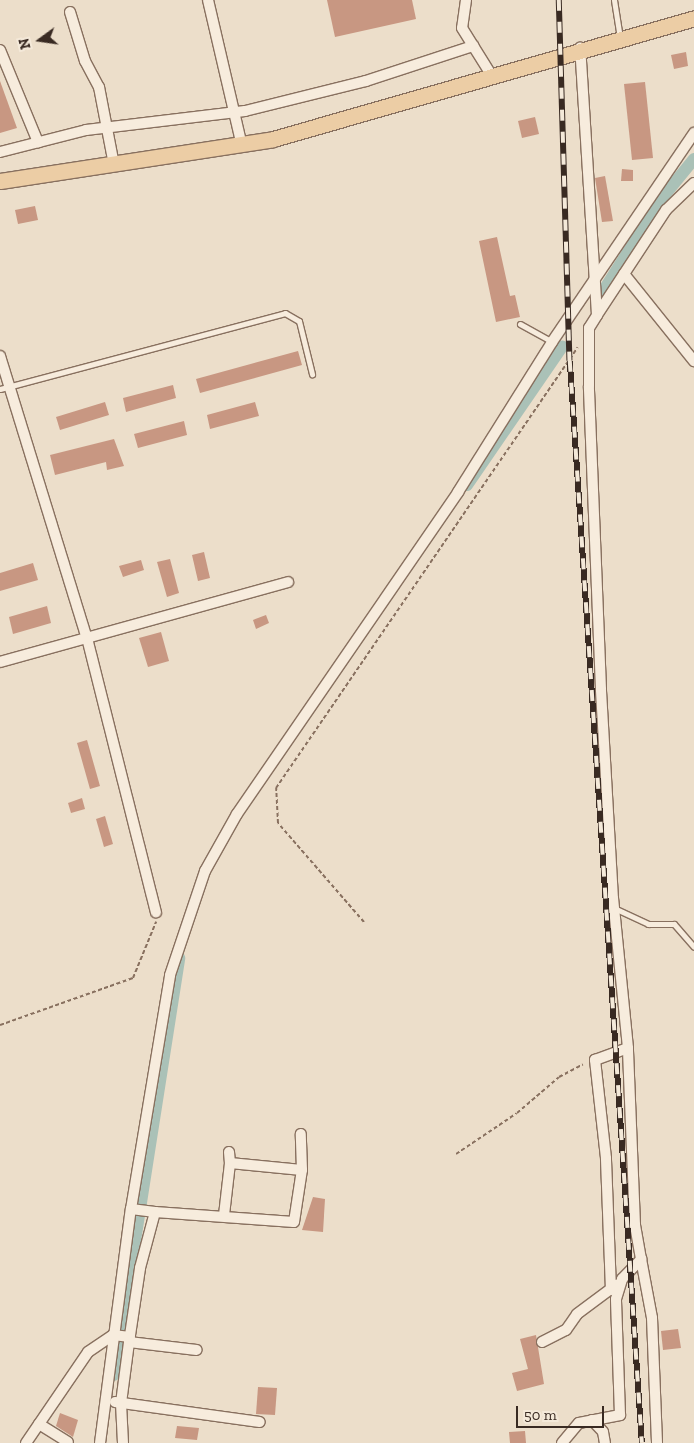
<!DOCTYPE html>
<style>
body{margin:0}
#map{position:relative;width:694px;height:1443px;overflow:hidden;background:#ecdeca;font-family:"Zilla Slab",serif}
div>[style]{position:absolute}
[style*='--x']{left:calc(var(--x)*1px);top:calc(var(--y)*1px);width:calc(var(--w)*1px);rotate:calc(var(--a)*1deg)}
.canal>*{height:12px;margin:-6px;padding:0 6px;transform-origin:6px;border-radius:6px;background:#aac1b7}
.building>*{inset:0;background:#c89782}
.path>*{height:2px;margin-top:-1px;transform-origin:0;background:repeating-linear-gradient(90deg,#88705f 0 4px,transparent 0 6.5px)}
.roads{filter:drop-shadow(1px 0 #88705f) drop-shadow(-1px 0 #88705f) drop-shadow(0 1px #88705f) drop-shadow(0 -1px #88705f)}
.lane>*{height:5px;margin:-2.5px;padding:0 2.5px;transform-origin:2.5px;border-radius:2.5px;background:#f7ecdd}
.street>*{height:10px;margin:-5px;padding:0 5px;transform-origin:5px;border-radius:5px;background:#f7ecdd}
.primary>*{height:15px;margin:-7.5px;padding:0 7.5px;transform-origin:7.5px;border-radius:7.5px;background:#eccda5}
.rail>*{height:5.5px;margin-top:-2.75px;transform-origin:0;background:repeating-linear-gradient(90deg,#f4e9d9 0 11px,#392a22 0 22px);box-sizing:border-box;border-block:1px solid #392a22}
span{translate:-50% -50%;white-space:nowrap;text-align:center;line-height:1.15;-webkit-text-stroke:4px #f4e9d9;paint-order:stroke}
.north{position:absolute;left:15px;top:15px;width:50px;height:50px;-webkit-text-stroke:4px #f4e9d9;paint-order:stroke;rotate:256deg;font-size:14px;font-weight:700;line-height:20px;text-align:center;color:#392a22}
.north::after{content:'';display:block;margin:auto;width:18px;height:22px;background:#392a22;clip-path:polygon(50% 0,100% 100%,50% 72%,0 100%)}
.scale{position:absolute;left:516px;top:1406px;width:88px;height:22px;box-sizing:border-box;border:2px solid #392a22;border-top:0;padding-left:6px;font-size:15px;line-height:18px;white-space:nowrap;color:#392a22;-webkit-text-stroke:4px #f4e9d9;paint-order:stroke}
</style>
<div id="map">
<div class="canal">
<div style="--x:602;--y:293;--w:114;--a:-57.6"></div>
<div style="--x:663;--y:197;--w:49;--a:-50.8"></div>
<div style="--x:467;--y:485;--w:168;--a:-55.5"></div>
<div style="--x:114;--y:1375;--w:422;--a:-81.1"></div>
</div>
<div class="building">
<div style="clip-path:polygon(327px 0,412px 0,416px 19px,335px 37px)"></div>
<div style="clip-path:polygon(686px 52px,688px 66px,674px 69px,671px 55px)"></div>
<div style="clip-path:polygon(0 81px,17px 128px,0 133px)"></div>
<div style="clip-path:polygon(645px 82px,653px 158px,632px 160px,624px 84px)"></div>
<div style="clip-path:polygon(535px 117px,539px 134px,522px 138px,518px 121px)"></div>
<div style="clip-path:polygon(622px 169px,633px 170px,633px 181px,621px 181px)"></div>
<div style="clip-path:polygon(605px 176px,613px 221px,602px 222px,595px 178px)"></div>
<div style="clip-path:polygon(35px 206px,38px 220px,18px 224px,15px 210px)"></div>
<div style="clip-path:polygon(497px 237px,510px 296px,515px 295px,520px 317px,496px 322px,479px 241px)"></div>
<div style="clip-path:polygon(298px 351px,302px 365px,200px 393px,196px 379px)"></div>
<div style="clip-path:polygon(173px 385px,176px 398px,126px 412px,123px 398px)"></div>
<div style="clip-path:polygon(105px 402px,109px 415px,60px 430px,56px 417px)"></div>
<div style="clip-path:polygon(255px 402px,259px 416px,210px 429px,207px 415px)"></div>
<div style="clip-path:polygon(184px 421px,187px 435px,138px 448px,134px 434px)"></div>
<div style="clip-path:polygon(114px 439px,124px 466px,107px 470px,106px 462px,55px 475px,50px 455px)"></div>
<div style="clip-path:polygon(204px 552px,210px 578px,198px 581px,192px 555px)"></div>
<div style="clip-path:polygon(170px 559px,179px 593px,167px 597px,157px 562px)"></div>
<div style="clip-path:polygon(141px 560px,144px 570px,123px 577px,119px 566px)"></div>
<div style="clip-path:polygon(33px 563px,38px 580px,0 591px,0 573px)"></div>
<div style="clip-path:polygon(47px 606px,51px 623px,13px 634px,9px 617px)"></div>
<div style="clip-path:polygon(266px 615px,269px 623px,256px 629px,253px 620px)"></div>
<div style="clip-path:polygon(161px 632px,169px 661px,148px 667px,139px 638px)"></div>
<div style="clip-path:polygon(87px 740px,100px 786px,90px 789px,77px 743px)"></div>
<div style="clip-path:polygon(82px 798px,85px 809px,71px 813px,68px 803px)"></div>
<div style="clip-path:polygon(105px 816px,113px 844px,104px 847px,96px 819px)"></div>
<div style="clip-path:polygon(313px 1197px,325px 1199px,323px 1232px,302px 1230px)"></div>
<div style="clip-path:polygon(678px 1329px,681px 1348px,663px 1350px,661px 1331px)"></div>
<div style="clip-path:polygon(536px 1335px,544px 1384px,517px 1391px,512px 1373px,528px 1369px,520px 1339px)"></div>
<div style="clip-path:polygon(258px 1387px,277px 1388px,275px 1415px,256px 1414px)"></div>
<div style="clip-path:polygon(60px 1413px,78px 1420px,73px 1437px,56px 1426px)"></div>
<div style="clip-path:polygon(177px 1426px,199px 1428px,197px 1440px,175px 1438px)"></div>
<div style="clip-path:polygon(525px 1431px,526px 1443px,510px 1443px,509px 1432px)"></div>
</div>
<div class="path">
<div style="--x:364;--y:922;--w:131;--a:-131"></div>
<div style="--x:278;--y:823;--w:35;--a:-93"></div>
<div style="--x:276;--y:788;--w:534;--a:-55.6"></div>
<div style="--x:0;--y:1025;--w:141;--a:-19.5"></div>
<div style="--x:133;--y:978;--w:61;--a:-67.7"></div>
<div style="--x:456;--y:1154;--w:73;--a:-33.9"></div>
<div style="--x:517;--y:1113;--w:55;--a:-40.6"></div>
<div style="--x:559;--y:1077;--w:27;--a:-28"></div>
</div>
<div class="roads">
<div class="lane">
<div style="--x:614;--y:0;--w:38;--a:81"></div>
<div style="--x:520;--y:324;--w:37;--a:29"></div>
<div style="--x:0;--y:389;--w:295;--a:-14.9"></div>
<div style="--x:285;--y:313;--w:16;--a:30"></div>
<div style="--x:299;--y:321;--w:55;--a:76.2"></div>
<div style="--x:614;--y:908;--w:38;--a:25"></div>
<div style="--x:648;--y:924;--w:26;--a:0"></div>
<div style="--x:674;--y:924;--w:30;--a:49"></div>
</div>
<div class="street">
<div style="--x:208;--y:0;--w:150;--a:76.9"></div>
<div style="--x:466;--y:0;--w:28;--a:98"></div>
<div style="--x:462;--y:28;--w:57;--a:58"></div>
<div style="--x:70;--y:12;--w:51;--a:73"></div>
<div style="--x:85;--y:61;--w:30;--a:62"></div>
<div style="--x:99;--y:87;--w:74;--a:79.1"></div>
<div style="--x:0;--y:50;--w:100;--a:67.6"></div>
<div style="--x:0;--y:152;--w:89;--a:-14.3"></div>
<div style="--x:86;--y:130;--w:160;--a:-6.8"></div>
<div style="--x:245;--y:111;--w:125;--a:-13.9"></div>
<div style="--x:366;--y:81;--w:113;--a:-18.1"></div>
<div style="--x:624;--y:274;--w:112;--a:51.2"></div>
<div style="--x:597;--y:315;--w:126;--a:-56.7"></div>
<div style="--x:666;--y:210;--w:39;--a:-44"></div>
<div style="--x:0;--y:356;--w:295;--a:72.9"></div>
<div style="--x:87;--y:638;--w:283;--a:75.9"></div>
<div style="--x:0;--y:662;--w:299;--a:-15.5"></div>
<div style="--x:229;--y:1152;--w:11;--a:85"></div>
<div style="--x:155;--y:1212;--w:139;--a:4.1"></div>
<div style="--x:294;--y:1222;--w:53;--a:-81.3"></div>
<div style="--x:302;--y:1170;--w:36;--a:-92"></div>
<div style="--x:224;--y:1215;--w:52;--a:-83.4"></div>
<div style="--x:230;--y:1163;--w:72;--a:5.6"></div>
<div style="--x:641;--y:1259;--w:60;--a:79.4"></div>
<div style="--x:652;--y:1318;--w:125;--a:87.7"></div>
<div style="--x:611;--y:1290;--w:132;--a:-92.2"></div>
<div style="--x:606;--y:1158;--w:99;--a:-96.4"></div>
<div style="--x:595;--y:1060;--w:35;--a:-20"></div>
<div style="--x:129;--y:1342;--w:68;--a:6.7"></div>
<div style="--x:542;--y:1342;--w:27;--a:-27"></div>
<div style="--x:566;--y:1330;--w:19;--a:-55"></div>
<div style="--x:577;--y:1314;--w:49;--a:-36.6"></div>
<div style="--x:115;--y:1402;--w:146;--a:7.9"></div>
<div style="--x:592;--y:1420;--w:16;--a:47"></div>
<div style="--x:603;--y:1432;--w:11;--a:80"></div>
<div style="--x:39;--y:1424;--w:34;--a:32"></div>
<div style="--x:26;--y:1443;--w:110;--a:-55.7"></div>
<div style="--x:88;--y:1352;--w:30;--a:-34"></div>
<div style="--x:113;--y:1335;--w:17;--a:7"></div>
<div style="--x:100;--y:1443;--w:236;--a:-82.5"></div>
<div style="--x:131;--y:1209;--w:237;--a:-80.5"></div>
<div style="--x:170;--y:975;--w:110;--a:-71.4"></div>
<div style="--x:205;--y:871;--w:65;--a:-60.7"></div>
<div style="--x:237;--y:814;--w:391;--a:-55.5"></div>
<div style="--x:458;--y:492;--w:177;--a:-57.9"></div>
<div style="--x:552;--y:342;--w:253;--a:-55.8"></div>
<div style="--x:123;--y:1443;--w:40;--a:-92.9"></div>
<div style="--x:121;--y:1403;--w:62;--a:-82.5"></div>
<div style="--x:129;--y:1342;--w:75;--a:-81.5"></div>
<div style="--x:140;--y:1268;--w:58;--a:-75"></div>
<div style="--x:155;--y:1212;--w:24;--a:-173"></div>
<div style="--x:562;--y:1443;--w:26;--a:-50"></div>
<div style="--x:579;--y:1423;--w:42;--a:-11"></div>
<div style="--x:620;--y:1415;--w:116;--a:-92"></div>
<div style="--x:616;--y:1299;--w:21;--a:-73"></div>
<div style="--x:622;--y:1279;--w:28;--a:-46"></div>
<div style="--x:641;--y:1259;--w:35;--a:-100"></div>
<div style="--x:635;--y:1225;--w:177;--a:-92.3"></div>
<div style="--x:628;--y:1048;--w:150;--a:-95.7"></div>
<div style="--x:613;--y:899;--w:210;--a:-93.3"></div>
<div style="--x:601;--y:689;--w:303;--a:-92.3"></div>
<div style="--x:589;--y:386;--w:58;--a:-90"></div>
<div style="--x:589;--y:328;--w:15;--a:-58"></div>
<div style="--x:597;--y:315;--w:268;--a:-93.6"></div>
</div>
<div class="primary">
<div style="--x:0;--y:181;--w:276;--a:-8.7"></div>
<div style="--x:273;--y:139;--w:438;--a:-16"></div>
</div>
</div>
<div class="rail">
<div style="--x:559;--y:0;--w:361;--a:88.3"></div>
<div style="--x:570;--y:361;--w:1084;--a:86.19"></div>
</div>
<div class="north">N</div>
<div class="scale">50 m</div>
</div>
